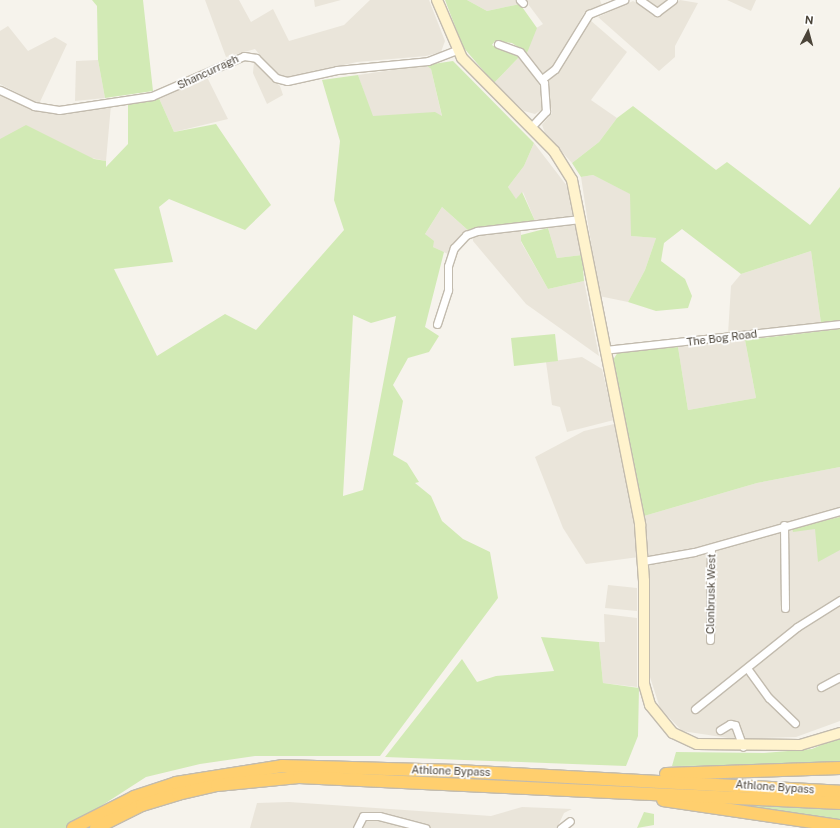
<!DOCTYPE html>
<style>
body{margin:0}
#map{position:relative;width:840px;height:828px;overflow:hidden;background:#f6f3ec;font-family:"Public Sans",sans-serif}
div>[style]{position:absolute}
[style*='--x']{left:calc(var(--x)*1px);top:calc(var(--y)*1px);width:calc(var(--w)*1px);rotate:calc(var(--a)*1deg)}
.residential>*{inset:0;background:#eae5da}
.green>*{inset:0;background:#d2eab5}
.roads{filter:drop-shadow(1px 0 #c2bbae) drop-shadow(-1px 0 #c2bbae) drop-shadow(0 1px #c2bbae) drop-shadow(0 -1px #c2bbae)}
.street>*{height:7px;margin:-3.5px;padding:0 3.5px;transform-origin:3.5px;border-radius:3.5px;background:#fff}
.secondary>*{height:10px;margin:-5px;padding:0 5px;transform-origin:5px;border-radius:5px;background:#fff3cd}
.highway>*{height:12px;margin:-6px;padding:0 6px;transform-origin:6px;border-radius:6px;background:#ffcf6e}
span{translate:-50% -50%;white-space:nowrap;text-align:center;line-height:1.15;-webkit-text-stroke:3.5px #fff;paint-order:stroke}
.street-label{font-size:11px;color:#4b4439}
.north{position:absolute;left:788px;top:12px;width:40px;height:40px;-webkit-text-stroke:3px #fff;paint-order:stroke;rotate:6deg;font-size:11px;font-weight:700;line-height:16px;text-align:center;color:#4b4439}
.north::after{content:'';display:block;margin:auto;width:14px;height:18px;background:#4b4439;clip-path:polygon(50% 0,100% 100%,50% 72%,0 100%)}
</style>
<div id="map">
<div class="residential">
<div style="clip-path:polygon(205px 0,239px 0,251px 22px,273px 9px,289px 41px,344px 25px,370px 0,429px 0,445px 41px,441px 52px,426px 56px,357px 62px,285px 78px,272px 70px,255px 49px,226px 57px)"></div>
<div style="clip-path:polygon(314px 0,341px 0,315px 7px)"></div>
<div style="clip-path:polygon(467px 0,517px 0,520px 4px,487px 11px)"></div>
<div style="clip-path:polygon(525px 0,600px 0,602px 6px,584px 13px,555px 65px,544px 75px,527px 53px,533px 30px,543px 24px)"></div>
<div style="clip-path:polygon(644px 0,668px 0,658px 8px)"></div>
<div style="clip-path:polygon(680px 0,698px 3px,675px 46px,675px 57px,659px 71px,598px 17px,633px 1px,657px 14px,662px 14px)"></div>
<div style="clip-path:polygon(727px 0,756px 0,751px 11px)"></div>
<div style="clip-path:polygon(590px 20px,627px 52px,591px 100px,617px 118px,599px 142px,572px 163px,545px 133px,542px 125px,552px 113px,547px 80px)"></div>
<div style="clip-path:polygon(8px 26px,28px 51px,55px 37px,67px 44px,39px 104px,0 84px,0 31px)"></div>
<div style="clip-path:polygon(520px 56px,540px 86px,543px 102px,541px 110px,535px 114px,524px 111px,494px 83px)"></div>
<div style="clip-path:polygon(98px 60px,105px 98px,75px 101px,76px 61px)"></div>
<div style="clip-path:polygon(254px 62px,280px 86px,283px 95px,267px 104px,253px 73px)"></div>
<div style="clip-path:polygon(426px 65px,431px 69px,442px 117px,372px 116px,358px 75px)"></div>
<div style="clip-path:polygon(207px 77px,228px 119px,174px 132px,158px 96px)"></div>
<div style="clip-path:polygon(0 94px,46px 113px,111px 105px,106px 161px,0 139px)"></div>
<div style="clip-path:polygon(534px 143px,567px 186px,573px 218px,535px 221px,523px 192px,516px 200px,508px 187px,524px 166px)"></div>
<div style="clip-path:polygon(593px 175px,631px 194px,631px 236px,656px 238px,645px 270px,628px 302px,599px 296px,581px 177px)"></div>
<div style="clip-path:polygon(442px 207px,470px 232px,450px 255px,433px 247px,425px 234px)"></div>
<div style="clip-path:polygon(576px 224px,582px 255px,557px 258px,548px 228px)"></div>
<div style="clip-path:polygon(521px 230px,521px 242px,548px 289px,584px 281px,599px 356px,526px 304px,473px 241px,473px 235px)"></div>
<div style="clip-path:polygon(811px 251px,821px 323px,728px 334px,731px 286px,741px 274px)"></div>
<div style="clip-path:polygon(745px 340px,756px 398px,688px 410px,678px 347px)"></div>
<div style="clip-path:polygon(582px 357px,602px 369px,614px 420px,567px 432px,560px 407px,552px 405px,546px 362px)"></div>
<div style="clip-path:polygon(614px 424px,634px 513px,639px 557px,586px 564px,563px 528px,535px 457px,584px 431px)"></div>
<div style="clip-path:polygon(840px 467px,840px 721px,796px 737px,735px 739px,682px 731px,660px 708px,649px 674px,644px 516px,757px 483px)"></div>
<div style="clip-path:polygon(608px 585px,637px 588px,637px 611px,605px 608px)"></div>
<div style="clip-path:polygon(604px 614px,637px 618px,637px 687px,603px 683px,599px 642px,605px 642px)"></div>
<div style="clip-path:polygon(289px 802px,491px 816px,522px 807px,572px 809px,564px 813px,557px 828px,250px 828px,257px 803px)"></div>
</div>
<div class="green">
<div style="clip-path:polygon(92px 0,143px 0,153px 91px,105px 98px,98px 60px,97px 6px)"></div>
<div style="clip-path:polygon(445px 0,467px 0,487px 11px,520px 4px,537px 28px,527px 53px,512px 43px,495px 41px,492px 45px,499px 49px,520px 56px,494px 83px,463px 47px)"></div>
<div style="clip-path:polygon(evenodd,453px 61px,534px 143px,524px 166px,508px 187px,516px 199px,522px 192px,535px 221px,470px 232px,442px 207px,425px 234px,434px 241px,433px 247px,444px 252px,425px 327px,439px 336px,429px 352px,408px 358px,393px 385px,403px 401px,393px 455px,407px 463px,419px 482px,415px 483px,431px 496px,442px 521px,463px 539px,490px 552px,498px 598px,380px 756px,255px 756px,200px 764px,146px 777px,67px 828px,0 828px,0 139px,26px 125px,94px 159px,106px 161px,106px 167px,128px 144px,128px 104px,158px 96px,174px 132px,216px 124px,271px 205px,245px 230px,169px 199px,159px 207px,173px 262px,114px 269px,157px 356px,225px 314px,256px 330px,344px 230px,334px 200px,340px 141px,322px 80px,358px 75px,373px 116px,435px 112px,442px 116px,431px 69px,426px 65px,453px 61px,353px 315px,371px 323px,396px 316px,363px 490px,343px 496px,353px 315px)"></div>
<div style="clip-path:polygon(633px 106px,716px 170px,727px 162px,810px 225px,840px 187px,840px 321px,821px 323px,811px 251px,741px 274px,682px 229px,664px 243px,661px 261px,685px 279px,692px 296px,688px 308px,656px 311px,628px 302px,645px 270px,656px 238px,631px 236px,630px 194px,593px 175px,581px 177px,572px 163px,599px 142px,617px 118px)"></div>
<div style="clip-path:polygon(548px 228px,557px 258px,582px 255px,584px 281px,548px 289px,521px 241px,521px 235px)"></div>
<div style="clip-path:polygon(840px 329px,840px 467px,757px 483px,644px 516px,615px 373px,613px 360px,618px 352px,678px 347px,688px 410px,756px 398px,745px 340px)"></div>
<div style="clip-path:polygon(555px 334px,558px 361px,514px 366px,511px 338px)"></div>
<div style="clip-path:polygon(840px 517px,840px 550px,818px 562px,815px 529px,793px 532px,792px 528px)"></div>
<div style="clip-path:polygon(541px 637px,599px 642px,603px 683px,639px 688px,638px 736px,626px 766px,385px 757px,462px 659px,477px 682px,496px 676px,554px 671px)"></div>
<div style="clip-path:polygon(840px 737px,840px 765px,672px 766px,676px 752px,764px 753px,812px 749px)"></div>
<div style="clip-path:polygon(753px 804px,840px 810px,840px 821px,751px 806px)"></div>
<div style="clip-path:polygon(644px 812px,654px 814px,654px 825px,637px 828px)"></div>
</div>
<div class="roads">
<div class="street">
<div style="--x:520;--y:0;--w:4;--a:45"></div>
<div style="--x:640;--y:0;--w:21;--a:35"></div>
<div style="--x:657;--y:12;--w:20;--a:-37"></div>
<div style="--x:498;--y:44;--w:23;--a:20"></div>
<div style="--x:520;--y:52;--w:39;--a:52"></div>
<div style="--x:544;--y:83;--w:28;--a:86"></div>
<div style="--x:546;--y:111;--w:22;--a:133"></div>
<div style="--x:542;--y:79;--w:16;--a:-38"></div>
<div style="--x:555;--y:69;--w:65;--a:-58.3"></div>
<div style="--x:589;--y:14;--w:38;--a:-22"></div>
<div style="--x:0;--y:90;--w:38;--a:25"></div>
<div style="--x:34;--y:106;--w:25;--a:9"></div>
<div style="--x:59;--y:110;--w:94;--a:-8.6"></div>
<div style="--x:152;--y:96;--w:100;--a:-23.5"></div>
<div style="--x:244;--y:56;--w:12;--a:9"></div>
<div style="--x:256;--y:58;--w:28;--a:45"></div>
<div style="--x:276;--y:78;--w:11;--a:15"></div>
<div style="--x:287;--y:81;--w:51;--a:-12.4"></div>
<div style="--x:337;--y:70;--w:91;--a:-5.6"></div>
<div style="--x:428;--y:61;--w:31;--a:-21"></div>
<div style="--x:437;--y:324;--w:36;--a:-72"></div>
<div style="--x:448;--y:290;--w:24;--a:-90"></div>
<div style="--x:448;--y:266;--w:19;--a:-72"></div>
<div style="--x:454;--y:248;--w:18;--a:-47"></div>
<div style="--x:466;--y:235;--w:12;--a:-20"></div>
<div style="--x:477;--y:231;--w:104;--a:-6.6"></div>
<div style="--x:604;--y:350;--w:237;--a:-6.3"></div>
<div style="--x:784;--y:525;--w:83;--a:89.3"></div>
<div style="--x:643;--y:561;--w:52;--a:-10"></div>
<div style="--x:694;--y:552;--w:152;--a:-15.7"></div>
<div style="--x:710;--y:640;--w:92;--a:-89.4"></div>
<div style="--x:747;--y:668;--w:37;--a:54"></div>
<div style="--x:769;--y:698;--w:36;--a:44"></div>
<div style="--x:821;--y:687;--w:21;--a:-28"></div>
<div style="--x:695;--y:709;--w:131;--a:-38.8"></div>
<div style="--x:797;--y:627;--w:51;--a:-32.1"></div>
<div style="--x:720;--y:730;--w:12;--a:-31"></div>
<div style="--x:730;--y:724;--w:5;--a:11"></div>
<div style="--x:735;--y:725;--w:23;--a:70"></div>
<div style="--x:357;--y:828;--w:13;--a:-63"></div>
<div style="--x:363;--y:816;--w:16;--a:0"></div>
<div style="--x:379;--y:816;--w:48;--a:14.6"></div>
<div style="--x:561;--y:828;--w:11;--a:-38"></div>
</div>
<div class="secondary">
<div style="--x:437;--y:0;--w:63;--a:66.7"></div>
<div style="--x:462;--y:58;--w:131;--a:45.3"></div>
<div style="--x:554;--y:151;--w:34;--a:58"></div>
<div style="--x:572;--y:180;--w:352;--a:78.8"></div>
<div style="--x:640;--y:525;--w:56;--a:85.9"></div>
<div style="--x:644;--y:581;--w:103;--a:90"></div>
<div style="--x:644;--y:684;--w:22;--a:74"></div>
<div style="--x:650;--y:705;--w:36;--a:51"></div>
<div style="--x:673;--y:733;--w:26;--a:25"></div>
<div style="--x:697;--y:744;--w:103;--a:0.6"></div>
<div style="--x:800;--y:745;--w:42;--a:-16.7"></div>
</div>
<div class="highway">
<div style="--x:666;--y:774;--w:174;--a:-2"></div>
<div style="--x:663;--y:800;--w:179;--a:8.4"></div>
<div style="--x:73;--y:828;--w:68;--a:-26.9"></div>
<div style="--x:134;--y:797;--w:44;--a:-18.4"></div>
<div style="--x:176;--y:783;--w:107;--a:-9.1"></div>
<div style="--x:282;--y:766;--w:175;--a:1.6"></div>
<div style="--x:457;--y:771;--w:384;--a:3.1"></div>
<div style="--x:96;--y:828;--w:51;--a:-26.6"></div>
<div style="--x:142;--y:805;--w:38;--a:-17"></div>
<div style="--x:178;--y:794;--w:40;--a:-13"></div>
<div style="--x:217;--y:785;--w:82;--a:-5.6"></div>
<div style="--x:299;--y:777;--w:542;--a:2.75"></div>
</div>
</div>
<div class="street-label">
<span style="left:208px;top:72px;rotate:-25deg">Shancurragh</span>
<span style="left:722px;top:338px;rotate:-7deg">The Bog Road</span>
<span style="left:711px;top:594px;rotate:-89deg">Clonbrusk West</span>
<span style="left:451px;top:771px;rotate:2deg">Athlone Bypass</span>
<span style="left:775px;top:787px;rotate:4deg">Athlone Bypass</span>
</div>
<div class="north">N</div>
</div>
